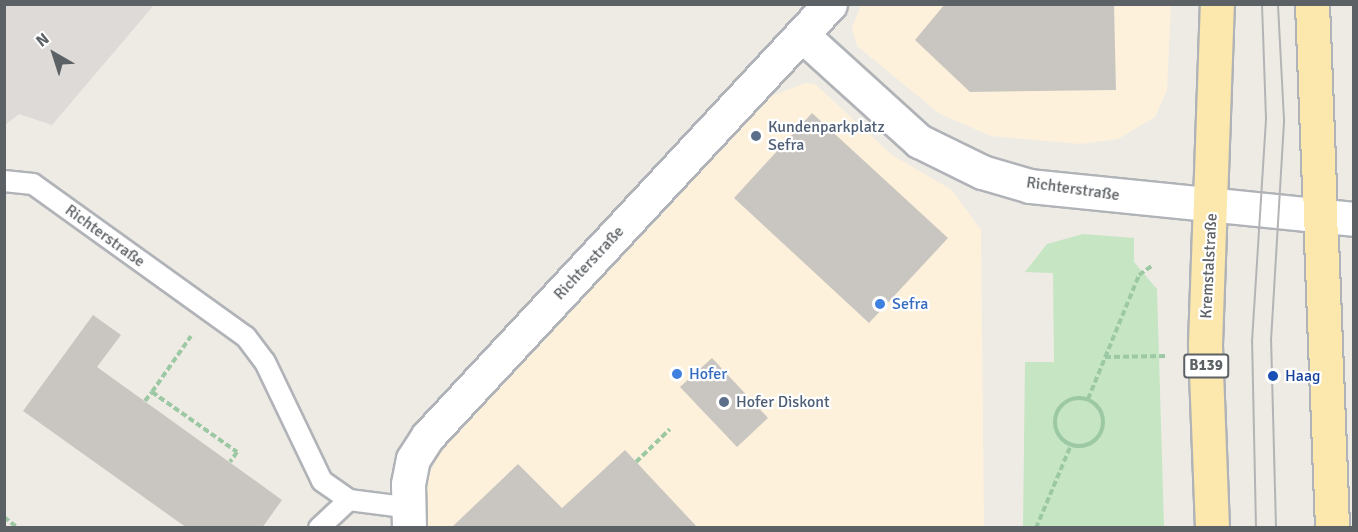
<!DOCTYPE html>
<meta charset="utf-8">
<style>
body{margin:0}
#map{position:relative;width:1358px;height:532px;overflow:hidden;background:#eeebe5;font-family:Signika,sans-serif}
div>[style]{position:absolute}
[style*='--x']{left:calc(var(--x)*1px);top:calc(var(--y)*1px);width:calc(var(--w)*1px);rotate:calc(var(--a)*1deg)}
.commercial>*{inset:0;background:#fdf1db}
.industrial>*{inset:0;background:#dddad7}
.green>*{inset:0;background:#c6e5c2}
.building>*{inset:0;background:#c9c6c1}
.path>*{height:4px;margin-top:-2px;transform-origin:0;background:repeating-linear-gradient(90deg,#9cc9a4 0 6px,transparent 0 9px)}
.path>.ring{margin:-2px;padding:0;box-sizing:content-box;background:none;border:4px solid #9cc9a4;border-radius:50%}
.roads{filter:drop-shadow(2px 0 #b0b3b7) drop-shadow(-2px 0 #b0b3b7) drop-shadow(0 2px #b0b3b7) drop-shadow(0 -2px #b0b3b7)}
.service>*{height:20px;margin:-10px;padding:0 10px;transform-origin:10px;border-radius:10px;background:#fff}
.minor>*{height:33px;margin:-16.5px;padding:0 16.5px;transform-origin:16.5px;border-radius:16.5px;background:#fff}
.primary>*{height:33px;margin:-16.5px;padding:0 16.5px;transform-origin:16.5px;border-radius:16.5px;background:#fce7ac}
.tram>*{height:1.5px;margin:-0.75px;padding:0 0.75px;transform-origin:0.75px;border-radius:0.75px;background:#b3b4b5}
.dots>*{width:16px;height:16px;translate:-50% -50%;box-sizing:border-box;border:3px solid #fff;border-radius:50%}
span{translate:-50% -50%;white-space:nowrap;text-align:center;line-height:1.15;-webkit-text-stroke:4.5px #fff;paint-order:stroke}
.shield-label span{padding:2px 4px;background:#fff;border:2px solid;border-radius:4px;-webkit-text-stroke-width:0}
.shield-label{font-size:15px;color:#5c6165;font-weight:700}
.service-label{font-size:16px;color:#4e5e75}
.left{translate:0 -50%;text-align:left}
.street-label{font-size:16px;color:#5c6165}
.shop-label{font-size:16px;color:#366cbe}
.transit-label{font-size:16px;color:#164399}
.frame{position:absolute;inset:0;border:6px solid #5c6165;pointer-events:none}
.north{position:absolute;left:24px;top:24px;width:60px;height:60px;-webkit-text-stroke:4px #fff;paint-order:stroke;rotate:321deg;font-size:16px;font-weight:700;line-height:24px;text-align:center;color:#5c6165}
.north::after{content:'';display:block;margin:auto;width:21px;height:27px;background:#5c6165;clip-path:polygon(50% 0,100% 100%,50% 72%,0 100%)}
</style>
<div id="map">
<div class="commercial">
<div style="clip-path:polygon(861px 5px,1171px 5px,1167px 90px,1155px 117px,1118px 139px,1080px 144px,991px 136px,940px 114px,857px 46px,852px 28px)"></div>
<div style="clip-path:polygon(805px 83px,815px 84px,892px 155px,952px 190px,981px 230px,984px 527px,428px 527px,424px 487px,438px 455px,772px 96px)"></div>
</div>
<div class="industrial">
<div style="clip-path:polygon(5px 4px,154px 4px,154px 5px,52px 125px,19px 114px,5px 125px)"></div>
</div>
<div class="green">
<div style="clip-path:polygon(1083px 234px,1134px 238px,1134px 262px,1157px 289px,1164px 527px,1023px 527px,1025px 362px,1054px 362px,1053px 273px,1025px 272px,1047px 244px)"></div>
</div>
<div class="building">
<div style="clip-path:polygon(945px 4px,1114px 4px,1116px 90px,970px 92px,915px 40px)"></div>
<div style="clip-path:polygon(812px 113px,948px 238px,869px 323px,734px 198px)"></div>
<div style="clip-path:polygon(93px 315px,121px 335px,97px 367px,282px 500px,262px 528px,187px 528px,23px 411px)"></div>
<div style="clip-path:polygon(712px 358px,768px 418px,737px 447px,680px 387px)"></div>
<div style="clip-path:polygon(625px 450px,698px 528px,451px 528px,518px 464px,562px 508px)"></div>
</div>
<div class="path">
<div style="--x:1105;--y:357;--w:62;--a:-0.9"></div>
<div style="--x:152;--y:392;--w:68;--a:-55.1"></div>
<div class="ring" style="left:1055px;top:398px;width:44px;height:44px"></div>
<div style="--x:1088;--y:399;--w:134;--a:-67.6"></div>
<div style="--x:1139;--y:275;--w:17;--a:-36"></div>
<div style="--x:145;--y:401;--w:11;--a:-52"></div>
<div style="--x:152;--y:392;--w:104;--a:35.2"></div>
<div style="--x:237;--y:452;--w:12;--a:125"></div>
<div style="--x:636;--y:462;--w:47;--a:-44.1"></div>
<div style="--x:4;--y:517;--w:18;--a:38"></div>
<div style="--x:1036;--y:528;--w:90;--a:-67.1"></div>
</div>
<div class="roads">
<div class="service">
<div style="--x:4;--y:181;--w:29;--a:6"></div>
<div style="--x:33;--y:184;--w:262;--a:35.7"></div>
<div style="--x:246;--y:337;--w:31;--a:53"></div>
<div style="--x:265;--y:362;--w:132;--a:64.4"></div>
<div style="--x:322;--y:481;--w:33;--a:35"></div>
<div style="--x:349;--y:500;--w:55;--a:7.3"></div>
<div style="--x:319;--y:528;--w:41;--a:-43"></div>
</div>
<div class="minor">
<div style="--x:802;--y:35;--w:158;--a:42.2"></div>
<div style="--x:919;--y:141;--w:70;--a:26.2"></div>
<div style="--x:982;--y:172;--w:50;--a:16.3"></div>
<div style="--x:1030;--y:186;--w:326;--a:5.8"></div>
<div style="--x:409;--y:528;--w:44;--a:-91.3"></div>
<div style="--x:408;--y:484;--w:25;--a:-79"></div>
<div style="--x:413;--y:459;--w:27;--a:-57"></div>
<div style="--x:428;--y:436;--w:590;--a:-47.06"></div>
</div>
<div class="primary">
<div style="--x:1312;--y:4;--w:524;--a:87.81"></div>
<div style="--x:1212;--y:528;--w:184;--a:-92.2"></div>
<div style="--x:1205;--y:344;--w:340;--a:-88"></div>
</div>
</div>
<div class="tram">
<div style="--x:1256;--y:528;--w:186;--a:-91.2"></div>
<div style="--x:1252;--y:342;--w:223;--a:-86.4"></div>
<div style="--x:1266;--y:119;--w:115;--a:-92"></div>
<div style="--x:1276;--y:528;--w:187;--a:-91.5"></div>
<div style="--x:1271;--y:341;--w:221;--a:-86.6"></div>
<div style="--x:1284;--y:120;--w:116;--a:-93"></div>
</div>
<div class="dots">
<div style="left:756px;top:136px;background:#5c6f8a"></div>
<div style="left:880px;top:304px;background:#3f7fe0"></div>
<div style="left:677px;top:374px;background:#3f7fe0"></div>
<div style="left:1273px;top:376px;background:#1a4fb4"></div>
<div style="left:724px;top:402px;background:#5c6f8a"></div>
</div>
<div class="shield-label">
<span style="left:1206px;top:366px">B139</span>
</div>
<div class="service-label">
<span class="left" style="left:768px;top:136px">Kundenparkplatz<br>Sefra</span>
<span class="left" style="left:736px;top:402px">Hofer Diskont</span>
</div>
<div class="street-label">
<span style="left:1073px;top:189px;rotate:8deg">Richterstraße</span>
<span style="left:105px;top:236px;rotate:36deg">Richterstraße</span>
<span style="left:589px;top:263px;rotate:-47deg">Richterstraße</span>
<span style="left:1209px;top:266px;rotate:-87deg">Kremstalstraße</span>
</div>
<div class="shop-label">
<span class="left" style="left:892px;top:304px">Sefra</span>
<span class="left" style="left:689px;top:374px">Hofer</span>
</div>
<div class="transit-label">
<span class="left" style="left:1285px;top:376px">Haag</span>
</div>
<div class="frame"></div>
<div class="north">N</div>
</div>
